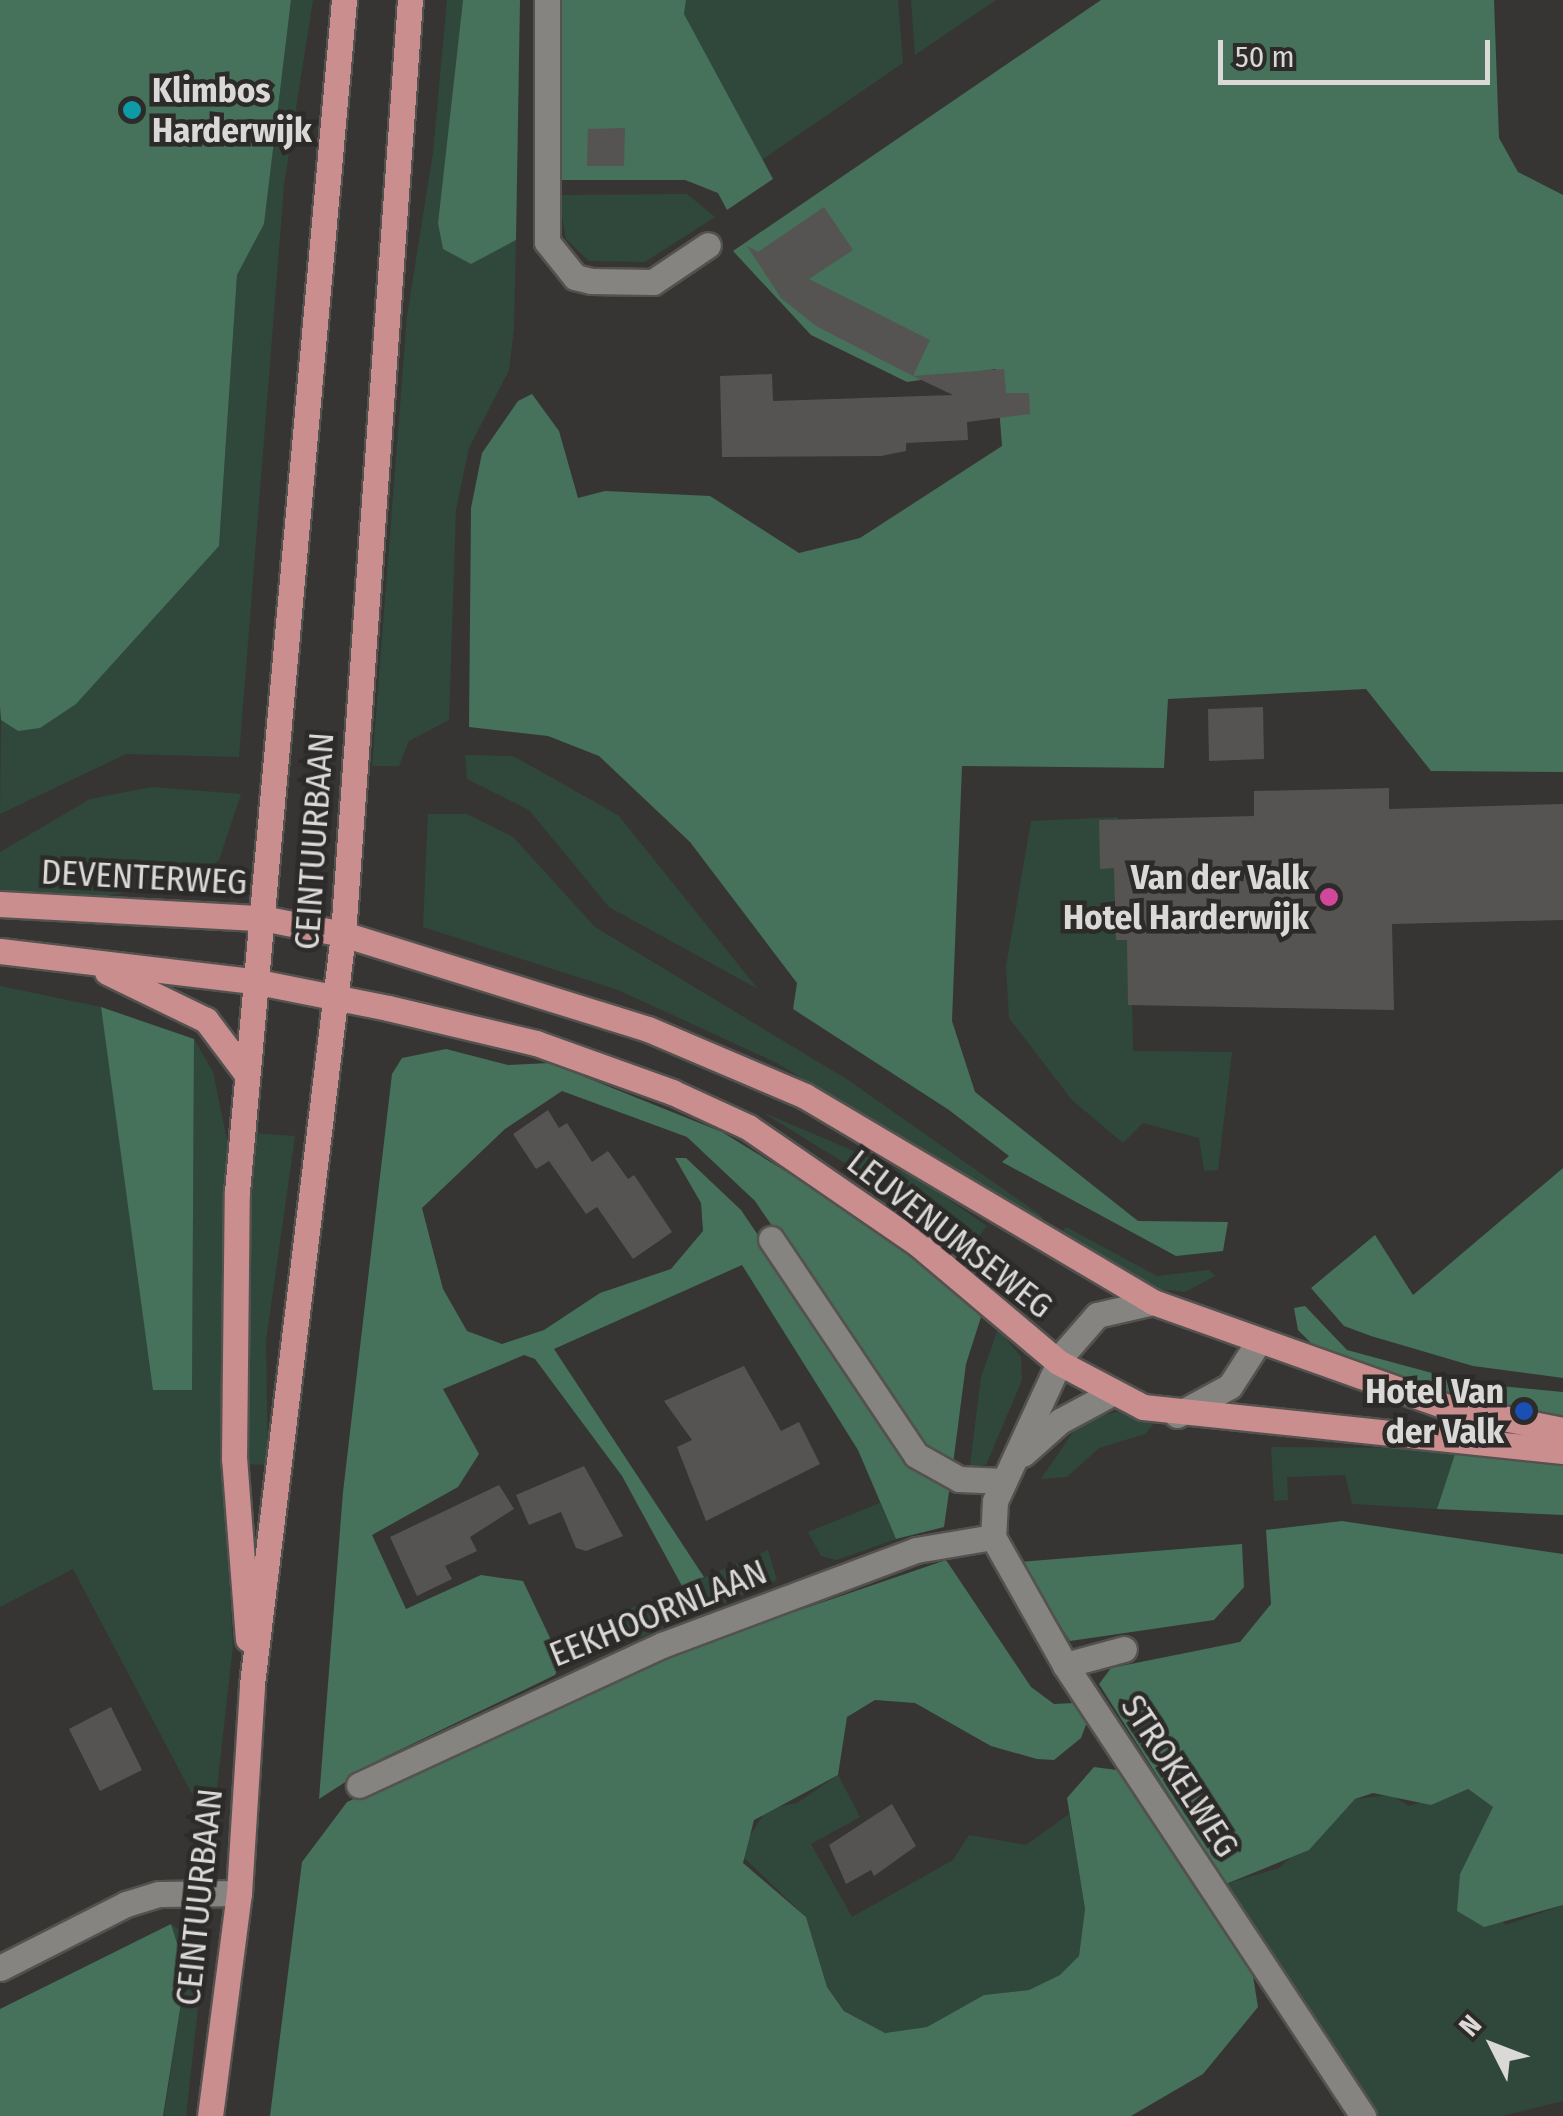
<!DOCTYPE html>
<style>
body{margin:0}
#map{position:relative;width:1563px;height:2116px;overflow:hidden;background:#363533;font-family:"Fira Sans Condensed",sans-serif}
div>[style]{position:absolute}
[style*='--x']{left:calc(var(--x)*1px);top:calc(var(--y)*1px);width:calc(var(--w)*1px);rotate:calc(var(--a)*1deg)}
.green>*{inset:0;background:#30483b}
.forest>*{inset:0;background:#46715a}
.building>*{inset:0;background:#555452}
.roads{filter:drop-shadow(2px 0 #53524f) drop-shadow(-2px 0 #53524f) drop-shadow(0 2px #53524f) drop-shadow(0 -2px #53524f)}
.minor>*{height:25px;margin:-12.5px;padding:0 12.5px;transform-origin:12.5px;border-radius:12.5px;background:#858481}
.major>*{height:25px;margin:-12.5px;padding:0 12.5px;transform-origin:12.5px;border-radius:12.5px;background:#cb8e8f}
.dots>*{width:28px;height:28px;translate:-50% -50%;box-sizing:border-box;border:5px solid #2c2b29;border-radius:50%}
span{translate:-50% -50%;white-space:nowrap;text-align:center;line-height:1.15;-webkit-text-stroke:9px #2c2b29;paint-order:stroke}
.poi-label{font-size:35px;color:#dad9d8;font-weight:700}
.left{translate:0 -50%;text-align:left}
.right{translate:-100% -50%;text-align:right}
.street-label{font-size:35px;color:#dad9d8}
.north{position:absolute;left:1443px;top:1996px;width:100px;height:100px;-webkit-text-stroke:8px #2c2b29;paint-order:stroke;rotate:312deg;font-size:28px;font-weight:700;line-height:40px;text-align:center;color:#dad9d8}
.north::after{content:'';display:block;margin:auto;width:35px;height:45px;background:#dad9d8;clip-path:polygon(50% 0,100% 100%,50% 72%,0 100%)}
.scale{position:absolute;left:1218px;top:40px;width:272px;height:45px;box-sizing:border-box;border:5px solid #dad9d8;border-top:0;padding-left:12px;font-size:30px;line-height:35px;white-space:nowrap;color:#dad9d8;-webkit-text-stroke:8px #2c2b29;paint-order:stroke}
</style>
<div id="map">
<div class="green">
<div style="clip-path:polygon(291px 0,313px 0,284px 185px,239px 757px,126px 754px,0 814px,1px 720px,18px 731px,127px 641px,219px 546px,237px 275px,264px 224px)"></div>
<div style="clip-path:polygon(447px 0,463px 0,438px 223px,471px 263px,516px 240px,514px 328px,509px 370px,469px 448px,456px 509px,449px 720px,409px 741px,399px 766px,372px 766px,407px 316px,433px 153px)"></div>
<div style="clip-path:polygon(686px 0,898px 0,903px 63px,760px 161px,684px 14px)"></div>
<div style="clip-path:polygon(911px 0,996px 0,915px 55px)"></div>
<div style="clip-path:polygon(687px 194px,715px 217px,645px 262px,589px 261px,566px 239px,558px 195px)"></div>
<div style="clip-path:polygon(465px 755px,513px 756px,618px 815px,758px 989px,609px 907px,529px 810px,467px 779px)"></div>
<div style="clip-path:polygon(152px 787px,241px 794px,219px 860px,192px 881px,95px 898px,0 893px,0 852px,90px 799px)"></div>
<div style="clip-path:polygon(428px 814px,467px 814px,513px 837px,595px 927px,848px 1080px,1043px 1217px,1038px 1225px,777px 1063px,618px 990px,423px 927px)"></div>
<div style="clip-path:polygon(1118px 817px,1117px 939px,1131px 941px,1133px 1051px,1232px 1052px,1218px 1170px,1204px 1171px,1199px 1138px,1143px 1123px,1123px 1143px,1072px 1100px,1009px 1018px,1006px 967px,1031px 821px)"></div>
<div style="clip-path:polygon(0 986px,101px 1007px,154px 1390px,192px 1389px,194px 1039px,213px 1072px,228px 1145px,225px 1521px,233px 1646px,215px 1805px,202px 1813px,73px 1569px,0 1607px)"></div>
<div style="clip-path:polygon(762px 1112px,917px 1178px,987px 1226px,961px 1259px,903px 1199px)"></div>
<div style="clip-path:polygon(251px 1133px,295px 1136px,266px 1341px,268px 1465px,245px 1464px)"></div>
<div style="clip-path:polygon(1066px 1227px,1157px 1276px,1209px 1270px,1215px 1276px,1185px 1292px,1160px 1289px,1059px 1237px)"></div>
<div style="clip-path:polygon(998px 1329px,1021px 1357px,1022px 1380px,986px 1465px,970px 1466px,981px 1377px)"></div>
<div style="clip-path:polygon(1123px 1410px,1158px 1419px,1145px 1434px,1099px 1448px,1067px 1477px,1041px 1479px,1080px 1422px)"></div>
<div style="clip-path:polygon(1271px 1447px,1416px 1448px,1455px 1454px,1437px 1509px,1352px 1504px,1345px 1475px,1287px 1477px,1288px 1500px,1274px 1501px)"></div>
<div style="clip-path:polygon(880px 1503px,896px 1539px,837px 1560px,821px 1556px,808px 1532px)"></div>
<div style="clip-path:polygon(768px 1550px,777px 1580px,708px 1610px,632px 1641px,619px 1638px,606px 1619px)"></div>
<div style="clip-path:polygon(838px 1775px,860px 1817px,811px 1844px,852px 1917px,953px 1860px,969px 1835px,1026px 1845px,1069px 1814px,1085px 1909px,1079px 1956px,1060px 1976px,1029px 1990px,984px 1995px,927px 2027px,885px 2033px,845px 2011px,827px 1987px,806px 1917px,739px 1853px,767px 1809px,797px 1803px)"></div>
<div style="clip-path:polygon(1467px 1789px,1493px 1807px,1460px 1874px,1506px 1925px,1563px 1905px,1563px 2101px,1502px 2116px,1376px 2116px,1226px 1884px,1279px 1868px,1355px 1799px,1391px 1795px,1409px 1806px)"></div>
<div style="clip-path:polygon(171px 1924px,193px 1940px,203px 1963px,186px 2116px,164px 2116px,186px 1972px)"></div>
</div>
<div class="forest">
<div style="clip-path:polygon(0 0,291px 0,264px 224px,237px 275px,219px 546px,76px 704px,40px 728px,18px 731px,1px 720px,0 707px)"></div>
<div style="clip-path:polygon(463px 0,520px 0,516px 240px,471px 264px,443px 249px,438px 223px)"></div>
<div style="clip-path:polygon(557px 0,686px 0,684px 14px,773px 179px,727px 210px,718px 193px,685px 180px,557px 180px)"></div>
<div style="clip-path:polygon(1101px 0,1494px 0,1499px 138px,1518px 172px,1563px 195px,1563px 772px,1431px 771px,1366px 689px,1168px 699px,1164px 768px,962px 766px,952px 1021px,975px 1092px,1138px 1221px,1228px 1222px,1223px 1251px,1176px 1256px,1002px 1162px,1009px 1156px,949px 1110px,793px 1009px,797px 983px,690px 842px,599px 756px,548px 736px,469px 727px,471px 508px,482px 453px,518px 401px,532px 394px,559px 431px,578px 498px,605px 491px,710px 496px,799px 553px,860px 538px,1002px 446px,996px 369px,907px 382px,811px 335px,733px 251px)"></div>
<div style="clip-path:polygon(101px 1007px,194px 1039px,192px 1390px,153px 1390px)"></div>
<div style="clip-path:polygon(446px 1049px,508px 1065px,550px 1063px,722px 1132px,899px 1241px,982px 1314px,966px 1364px,953px 1464px,929px 1456px,755px 1201px,687px 1137px,562px 1091px,505px 1129px,422px 1208px,443px 1289px,467px 1331px,502px 1344px,544px 1330px,600px 1293px,671px 1269px,703px 1231px,701px 1203px,675px 1158px,686px 1158px,741px 1210px,916px 1468px,950px 1485px,944px 1527px,896px 1539px,858px 1450px,742px 1265px,554px 1349px,704px 1577px,682px 1586px,622px 1476px,535px 1359px,524px 1355px,443px 1389px,479px 1454px,458px 1487px,372px 1535px,406px 1609px,481px 1575px,523px 1581px,561px 1661px,555px 1675px,381px 1759px,319px 1799px,343px 1492px,392px 1074px,402px 1058px)"></div>
<div style="clip-path:polygon(1563px 1168px,1563px 1378px,1473px 1366px,1371px 1336px,1344px 1326px,1311px 1288px,1375px 1235px,1413px 1295px)"></div>
<div style="clip-path:polygon(1305px 1306px,1347px 1350px,1469px 1383px,1563px 1392px,1563px 1418px,1407px 1384px,1317px 1349px,1298px 1330px,1294px 1308px)"></div>
<div style="clip-path:polygon(1455px 1454px,1563px 1464px,1563px 1515px,1437px 1509px)"></div>
<div style="clip-path:polygon(1342px 1521px,1563px 1554px,1563px 1905px,1484px 1927px,1457px 1911px,1460px 1874px,1493px 1807px,1468px 1789px,1431px 1805px,1373px 1793px,1355px 1799px,1309px 1850px,1226px 1884px,1099px 1684px,1111px 1668px,1240px 1642px,1271px 1604px,1266px 1530px)"></div>
<div style="clip-path:polygon(1242px 1544px,1244px 1587px,1214px 1620px,1070px 1641px,1019px 1562px)"></div>
<div style="clip-path:polygon(946px 1560px,1031px 1687px,1054px 1704px,1074px 1703px,1087px 1722px,1081px 1738px,1054px 1760px,1037px 1759px,991px 1746px,915px 1703px,875px 1700px,847px 1717px,838px 1775px,754px 1820px,743px 1863px,806px 1917px,827px 1987px,844px 2011px,885px 2033px,927px 2027px,984px 1995px,1029px 1990px,1060px 1975px,1079px 1956px,1085px 1909px,1067px 1798px,1094px 1767px,1117px 1770px,1252px 1970px,1258px 2007px,1203px 2074px,1131px 2116px,270px 2116px,302px 1862px,347px 1802px,677px 1652px)"></div>
<div style="clip-path:polygon(171px 1924px,186px 1972px,163px 2116px,0 2116px,0 2009px)"></div>
</div>
<div class="building">
<div style="clip-path:polygon(625px 128px,624px 166px,587px 166px,588px 129px)"></div>
<div style="clip-path:polygon(824px 207px,853px 250px,809px 279px,930px 340px,913px 376px,816px 326px,781px 298px,747px 246px,758px 252px)"></div>
<div style="clip-path:polygon(1004px 369px,1006px 393px,1029px 393px,1030px 414px,967px 422px,968px 440px,906px 443px,906px 451px,881px 456px,722px 457px,720px 376px,772px 374px,773px 401px,953px 395px,913px 376px)"></div>
<div style="clip-path:polygon(1263px 707px,1264px 759px,1209px 761px,1208px 709px)"></div>
<div style="clip-path:polygon(1389px 788px,1389px 809px,1563px 804px,1563px 920px,1392px 924px,1394px 1010px,1128px 1005px,1127px 940px,1116px 940px,1114px 868px,1100px 869px,1099px 820px,1254px 816px,1254px 791px)"></div>
<div style="clip-path:polygon(548px 1110px,559px 1128px,567px 1123px,592px 1162px,608px 1151px,628px 1179px,634px 1175px,672px 1232px,633px 1259px,597px 1207px,586px 1214px,549px 1161px,536px 1169px,513px 1134px)"></div>
<div style="clip-path:polygon(744px 1366px,781px 1431px,799px 1422px,820px 1464px,706px 1521px,677px 1447px,692px 1440px,664px 1401px)"></div>
<div style="clip-path:polygon(584px 1466px,623px 1536px,586px 1551px,576px 1548px,561px 1512px,529px 1525px,516px 1495px)"></div>
<div style="clip-path:polygon(499px 1485px,514px 1509px,470px 1537px,477px 1551px,445px 1566px,452px 1579px,417px 1596px,390px 1537px)"></div>
<div style="clip-path:polygon(111px 1707px,142px 1770px,100px 1791px,69px 1729px)"></div>
<div style="clip-path:polygon(892px 1804px,916px 1846px,874px 1876px,871px 1870px,846px 1884px,829px 1845px)"></div>
</div>
<div class="roads">
<div class="minor">
<div style="--x:547;--y:0;--w:242;--a:90"></div>
<div style="--x:547;--y:242;--w:45;--a:51.3"></div>
<div style="--x:575;--y:277;--w:16;--a:14"></div>
<div style="--x:591;--y:281;--w:62;--a:0.9"></div>
<div style="--x:653;--y:282;--w:66;--a:-33.9"></div>
<div style="--x:771;--y:1239;--w:260;--a:56.1"></div>
<div style="--x:916;--y:1455;--w:49;--a:29.2"></div>
<div style="--x:959;--y:1479;--w:45;--a:2.5"></div>
<div style="--x:1153;--y:1302;--w:57;--a:166.9"></div>
<div style="--x:1097;--y:1315;--w:52;--a:131.1"></div>
<div style="--x:1063;--y:1354;--w:162;--a:114.8"></div>
<div style="--x:995;--y:1501;--w:36;--a:93"></div>
<div style="--x:993;--y:1537;--w:147;--a:60.6"></div>
<div style="--x:1065;--y:1665;--w:541;--a:56.55"></div>
<div style="--x:1177;--y:1415;--w:60;--a:-28.7"></div>
<div style="--x:1230;--y:1386;--w:50;--a:-57.3"></div>
<div style="--x:1023;--y:1454;--w:50;--a:-41.7"></div>
<div style="--x:1060;--y:1421;--w:57;--a:-28.4"></div>
<div style="--x:1065;--y:1665;--w:61;--a:-15.2"></div>
<div style="--x:359;--y:1785;--w:334;--a:-24.8"></div>
<div style="--x:662;--y:1645;--w:271;--a:-20.5"></div>
<div style="--x:916;--y:1550;--w:78;--a:-9.6"></div>
<div style="--x:0;--y:1968;--w:141;--a:-26.9"></div>
<div style="--x:126;--y:1904;--w:34;--a:-17"></div>
<div style="--x:159;--y:1894;--w:80;--a:-0.7"></div>
</div>
<div class="major">
<div style="--x:0;--y:904;--w:262;--a:3.1"></div>
<div style="--x:262;--y:918;--w:83;--a:11.2"></div>
<div style="--x:343;--y:934;--w:319;--a:17.3"></div>
<div style="--x:648;--y:1029;--w:171;--a:23.1"></div>
<div style="--x:805;--y:1096;--w:404;--a:30.6"></div>
<div style="--x:1153;--y:1302;--w:313;--a:19.6"></div>
<div style="--x:1448;--y:1407;--w:117;--a:11.3"></div>
<div style="--x:0;--y:951;--w:255;--a:6.8"></div>
<div style="--x:253;--y:981;--w:138;--a:11.3"></div>
<div style="--x:388;--y:1008;--w:152;--a:13.3"></div>
<div style="--x:536;--y:1043;--w:145;--a:19.8"></div>
<div style="--x:672;--y:1092;--w:84;--a:24.7"></div>
<div style="--x:748;--y:1127;--w:206;--a:34.5"></div>
<div style="--x:918;--y:1244;--w:183;--a:40.1"></div>
<div style="--x:1058;--y:1362;--w:96;--a:27.9"></div>
<div style="--x:1143;--y:1407;--w:422;--a:6"></div>
<div style="--x:107;--y:972;--w:110;--a:25.9"></div>
<div style="--x:206;--y:1020;--w:66;--a:53"></div>
<div style="--x:248;--y:1639;--w:181;--a:-94.4"></div>
<div style="--x:234;--y:1459;--w:267;--a:-89.4"></div>
<div style="--x:237;--y:1192;--w:1197;--a:-84.87"></div>
<div style="--x:210;--y:2116;--w:225;--a:-82.6"></div>
<div style="--x:239;--y:1893;--w:209;--a:-86.4"></div>
<div style="--x:252;--y:1684;--w:756;--a:-83.08"></div>
<div style="--x:343;--y:934;--w:936;--a:-85.9"></div>
</div>
</div>
<div class="dots">
<div style="left:132px;top:110px;background:#0f9aa8"></div>
<div style="left:1329px;top:897px;background:#d1479c"></div>
<div style="left:1524px;top:1411px;background:#1a4fb4"></div>
</div>
<div class="poi-label">
<span class="left" style="left:152px;top:110px">Klimbos<br>Harderwijk</span>
<span class="right" style="left:1309px;top:897px">Van der Valk<br>Hotel Harderwijk</span>
<span class="right" style="left:1504px;top:1411px">Hotel Van<br>der Valk</span>
</div>
<div class="street-label">
<span style="left:314px;top:841px;rotate:-86deg">CEINTUURBAAN</span>
<span style="left:144px;top:877px;rotate:3deg">DEVENTERWEG</span>
<span style="left:950px;top:1234px;rotate:38deg">LEUVENUMSEWEG</span>
<span style="left:658px;top:1613px;rotate:-22deg">EEKHOORNLAAN</span>
<span style="left:1180px;top:1776px;rotate:57deg">STROKELWEG</span>
<span style="left:199px;top:1897px;rotate:-84deg">CEINTUURBAAN</span>
</div>
<div class="north">N</div>
<div class="scale">50 m</div>
</div>
